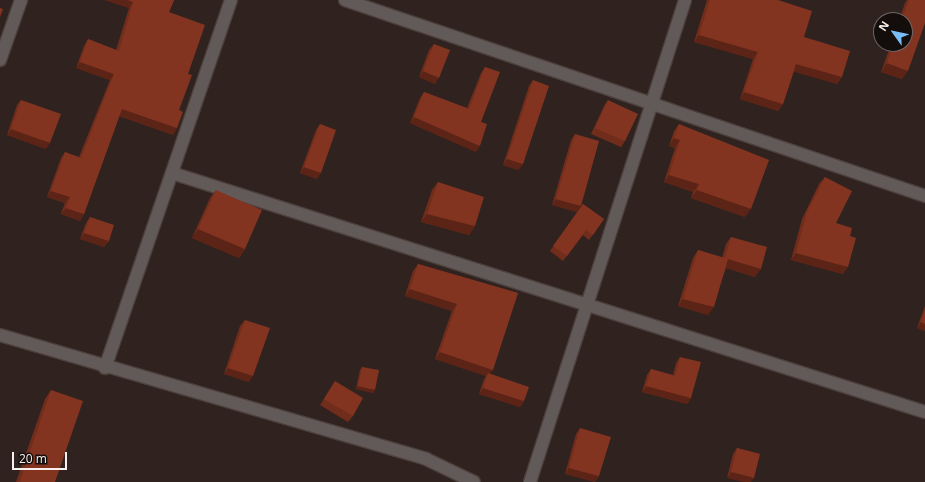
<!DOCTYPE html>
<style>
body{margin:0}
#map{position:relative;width:925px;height:482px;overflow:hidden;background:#30221e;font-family:"Open Sans",sans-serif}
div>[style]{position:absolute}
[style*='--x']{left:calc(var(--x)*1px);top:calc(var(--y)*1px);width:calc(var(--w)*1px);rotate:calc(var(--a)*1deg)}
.roads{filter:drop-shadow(1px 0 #4c3f3b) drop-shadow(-1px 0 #4c3f3b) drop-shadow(0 1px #4c3f3b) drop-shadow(0 -1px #4c3f3b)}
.minor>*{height:12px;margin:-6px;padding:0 6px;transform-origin:6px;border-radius:6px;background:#625a58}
.wall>*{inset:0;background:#712d1c}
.shaded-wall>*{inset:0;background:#5c2416}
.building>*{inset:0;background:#833420}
span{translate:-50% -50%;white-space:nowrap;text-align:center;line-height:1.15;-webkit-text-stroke:4px #130d0b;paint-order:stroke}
.north{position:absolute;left:873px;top:12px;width:40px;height:40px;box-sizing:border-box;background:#130d0b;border:1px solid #6f6765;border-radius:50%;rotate:303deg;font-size:11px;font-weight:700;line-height:16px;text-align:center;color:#f9efed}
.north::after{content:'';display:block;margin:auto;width:14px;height:18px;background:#7abef8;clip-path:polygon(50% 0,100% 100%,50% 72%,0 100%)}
.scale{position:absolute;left:12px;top:452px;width:55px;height:18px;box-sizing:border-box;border:2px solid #f9efed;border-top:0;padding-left:5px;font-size:12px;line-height:14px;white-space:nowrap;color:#f9efed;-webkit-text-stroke:3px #130d0b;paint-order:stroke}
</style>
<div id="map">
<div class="roads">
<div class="minor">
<div style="--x:345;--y:0;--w:612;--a:18.67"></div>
<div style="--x:0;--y:60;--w:64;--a:-70.7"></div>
<div style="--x:172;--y:173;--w:790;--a:17.61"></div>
<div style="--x:0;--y:335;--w:444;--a:16.2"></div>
<div style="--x:426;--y:459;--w:53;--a:25.6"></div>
<div style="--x:105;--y:368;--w:389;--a:-71.1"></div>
<div style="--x:530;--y:482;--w:506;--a:-72.17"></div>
</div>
</div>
<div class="wall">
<div style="clip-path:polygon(105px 0,174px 0,169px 12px,188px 74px,179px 110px,177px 128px,173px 135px,119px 116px,84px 214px,80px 221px,61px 214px,65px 203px,47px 197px,61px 158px,65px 152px,79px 157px,110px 80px,76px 68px,84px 46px,88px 39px,116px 50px,129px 8px)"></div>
<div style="clip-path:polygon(707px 0,778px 0,804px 37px,842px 77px,837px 84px,794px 71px,783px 104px,778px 111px,740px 99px,753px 59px,694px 42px)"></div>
<div style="clip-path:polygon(907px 0,925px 0,902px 79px,881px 72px,891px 44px,905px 44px,905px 20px,899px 20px,905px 3px)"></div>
<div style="clip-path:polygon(434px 44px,435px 84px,419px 77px,429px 50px)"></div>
<div style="clip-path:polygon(485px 67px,481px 122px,476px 152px,410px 123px,420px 98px,424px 92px,467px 108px,481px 73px)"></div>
<div style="clip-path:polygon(533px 80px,523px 164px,518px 170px,503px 165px,529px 86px)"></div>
<div style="clip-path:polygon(21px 100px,46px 149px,7px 135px,17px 105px)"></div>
<div style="clip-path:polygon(608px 100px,625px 141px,621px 147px,591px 134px,604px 106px)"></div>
<div style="clip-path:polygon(320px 124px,317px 179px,300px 173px,316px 130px)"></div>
<div style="clip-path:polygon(679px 124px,745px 217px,691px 198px,693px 192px,664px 182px,675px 148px,669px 146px,674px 131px)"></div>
<div style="clip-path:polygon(575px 134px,577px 212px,552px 205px,571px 140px)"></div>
<div style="clip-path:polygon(825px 177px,836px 223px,850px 236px,843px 274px,791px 260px,802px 219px,819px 184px)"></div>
<div style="clip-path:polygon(438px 182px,475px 226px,469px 235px,421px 222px,432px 190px)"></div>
<div style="clip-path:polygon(216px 190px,245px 249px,239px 258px,192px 238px,210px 198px)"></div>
<div style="clip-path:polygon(583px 204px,604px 219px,589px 240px,583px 235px,563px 261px,550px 251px)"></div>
<div style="clip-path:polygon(90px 217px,109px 241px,104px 247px,80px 239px,86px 223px)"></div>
<div style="clip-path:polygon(731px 237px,755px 277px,726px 268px,708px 315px,678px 306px,693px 258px,698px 250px,722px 258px,726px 244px)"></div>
<div style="clip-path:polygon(418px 264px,518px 293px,490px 374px,524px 401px,520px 407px,479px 394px,484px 379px,486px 376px,435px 359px,452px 311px,405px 296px,413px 271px)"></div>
<div style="clip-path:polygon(925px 306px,925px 331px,917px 328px)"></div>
<div style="clip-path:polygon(245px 320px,249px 382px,224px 374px,240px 326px)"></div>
<div style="clip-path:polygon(680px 357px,691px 398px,687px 404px,642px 392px,647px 375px,651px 369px,673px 375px,676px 363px)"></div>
<div style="clip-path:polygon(362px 367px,373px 393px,356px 389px,360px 370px)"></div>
<div style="clip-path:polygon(335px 381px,353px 416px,348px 422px,320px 405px)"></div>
<div style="clip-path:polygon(51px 390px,55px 482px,16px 482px,45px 399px)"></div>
<div style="clip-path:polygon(580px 428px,599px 476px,595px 482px,565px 474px,576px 434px)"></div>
<div style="clip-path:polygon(737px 448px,760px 454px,727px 478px,733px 454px)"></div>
</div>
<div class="shaded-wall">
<div style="clip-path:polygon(105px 0,128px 0,133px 2px,129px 8px)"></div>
<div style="clip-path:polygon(699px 35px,758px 52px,753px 59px,694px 42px)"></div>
<div style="clip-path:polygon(80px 62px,114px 74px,110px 80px,76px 68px)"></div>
<div style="clip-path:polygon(887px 63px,908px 71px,902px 79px,881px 72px)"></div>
<div style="clip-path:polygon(796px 64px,842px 77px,837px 84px,791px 71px)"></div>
<div style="clip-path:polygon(423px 71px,439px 78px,435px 84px,419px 77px)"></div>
<div style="clip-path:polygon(744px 92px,783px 104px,778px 111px,740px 99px)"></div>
<div style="clip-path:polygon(122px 109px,177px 128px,173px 135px,117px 115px)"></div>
<div style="clip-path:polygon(414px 117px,480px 146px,476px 152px,410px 123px)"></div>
<div style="clip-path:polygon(11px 129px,50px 143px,46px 149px,7px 135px)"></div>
<div style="clip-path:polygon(674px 138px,680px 140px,675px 148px,669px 146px)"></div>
<div style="clip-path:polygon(507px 159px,523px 164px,518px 170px,503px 165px)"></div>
<div style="clip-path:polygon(304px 167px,321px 173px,317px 179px,300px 173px)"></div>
<div style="clip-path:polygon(669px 175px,699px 184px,693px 192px,664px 182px)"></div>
<div style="clip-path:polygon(697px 190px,751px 209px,745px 217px,691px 198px)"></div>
<div style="clip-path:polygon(51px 191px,70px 197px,65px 203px,47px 197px)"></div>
<div style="clip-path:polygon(556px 199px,581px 206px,577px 212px,552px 205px)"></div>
<div style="clip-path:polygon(66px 208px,84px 214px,80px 221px,61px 214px)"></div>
<div style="clip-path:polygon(427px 214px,475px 226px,469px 235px,421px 222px)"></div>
<div style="clip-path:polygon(198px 229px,245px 249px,239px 258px,192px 238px)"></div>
<div style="clip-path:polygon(84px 233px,109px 241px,104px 247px,80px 239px)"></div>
<div style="clip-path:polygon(796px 253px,848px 267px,843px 274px,791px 260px)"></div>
<div style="clip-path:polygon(728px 259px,761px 269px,755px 277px,723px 267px)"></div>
<div style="clip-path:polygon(410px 289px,457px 304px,452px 311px,405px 296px)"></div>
<div style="clip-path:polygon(683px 299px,714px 307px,708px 315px,678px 306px)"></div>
<div style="clip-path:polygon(921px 322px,925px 324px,925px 331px,917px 328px)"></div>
<div style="clip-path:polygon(440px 352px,493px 370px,487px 377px,488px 373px,486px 376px,435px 359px)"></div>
<div style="clip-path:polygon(228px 368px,253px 376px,249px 382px,224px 374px)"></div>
<div style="clip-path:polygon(358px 386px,375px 390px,373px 393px,356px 389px)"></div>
<div style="clip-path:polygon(646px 386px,691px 398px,687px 404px,642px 392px)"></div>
<div style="clip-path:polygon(483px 388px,524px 401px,520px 407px,479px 394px)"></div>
<div style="clip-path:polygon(569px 468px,599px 476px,595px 482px,565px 474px)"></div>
<div style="clip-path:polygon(731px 472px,754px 478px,751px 482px,743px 482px,727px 478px)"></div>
</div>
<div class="building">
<div style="clip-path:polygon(128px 0,174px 0,169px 12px,205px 25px,188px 74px,192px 75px,179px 110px,183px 112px,177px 128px,122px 109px,84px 214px,66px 208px,70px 197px,51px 191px,65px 152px,81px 158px,114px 74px,80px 62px,88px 39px,119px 51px,133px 2px)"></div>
<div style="clip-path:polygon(710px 0,778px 0,812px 11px,804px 37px,850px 51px,842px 77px,796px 64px,783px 104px,744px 92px,758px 52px,699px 35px)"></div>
<div style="clip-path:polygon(909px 0,925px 0,925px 23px,908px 71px,887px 63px,893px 44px,905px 44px,905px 20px,902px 20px)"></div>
<div style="clip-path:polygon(0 8px,3px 9px,0 17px)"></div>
<div style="clip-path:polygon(434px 44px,450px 50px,439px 78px,423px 71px)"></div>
<div style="clip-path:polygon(485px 67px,500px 72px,481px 122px,487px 124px,480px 146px,414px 117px,424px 92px,469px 109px)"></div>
<div style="clip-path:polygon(533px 80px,549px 86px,523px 164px,507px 159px)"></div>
<div style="clip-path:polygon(21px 100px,61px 114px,50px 143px,11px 129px)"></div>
<div style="clip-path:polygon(608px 100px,638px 114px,625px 141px,595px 128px)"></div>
<div style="clip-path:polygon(320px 124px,336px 130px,321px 173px,304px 167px)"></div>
<div style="clip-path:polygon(679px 124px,769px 160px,751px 209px,697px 190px,699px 184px,669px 175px,680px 140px,674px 138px)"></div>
<div style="clip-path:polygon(575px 134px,599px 141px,581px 206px,556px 199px)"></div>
<div style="clip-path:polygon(825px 177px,852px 191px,836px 223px,852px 228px,850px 236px,856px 238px,848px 267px,796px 253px,807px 212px)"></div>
<div style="clip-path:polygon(438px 182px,484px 197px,475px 226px,427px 214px)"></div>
<div style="clip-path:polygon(216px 190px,262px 210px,245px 249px,198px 229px)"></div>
<div style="clip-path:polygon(583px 204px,604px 219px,593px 235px,586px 230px,567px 256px,553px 246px)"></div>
<div style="clip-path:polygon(90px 217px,114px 225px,109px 241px,84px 233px)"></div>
<div style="clip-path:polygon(731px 237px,767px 247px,761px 269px,728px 259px,714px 307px,683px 299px,698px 250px,725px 258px)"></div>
<div style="clip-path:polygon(418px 264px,518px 293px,493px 370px,440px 352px,457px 304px,410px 289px)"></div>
<div style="clip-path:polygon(925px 310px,925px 324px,921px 322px)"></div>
<div style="clip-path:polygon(245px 320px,270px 328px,253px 376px,228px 368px)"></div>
<div style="clip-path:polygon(680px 357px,701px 362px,691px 398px,646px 386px,651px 369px,675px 376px)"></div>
<div style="clip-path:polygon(362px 367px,379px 370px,375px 390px,358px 386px)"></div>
<div style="clip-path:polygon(488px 373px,529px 387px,524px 401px,483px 388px)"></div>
<div style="clip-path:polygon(335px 381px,363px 398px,353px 416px,324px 399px)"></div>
<div style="clip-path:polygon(51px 390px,83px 401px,55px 482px,23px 482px,20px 481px)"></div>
<div style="clip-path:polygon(580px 428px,611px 437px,599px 476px,569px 468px)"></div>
<div style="clip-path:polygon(737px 448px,760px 454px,754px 478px,731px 472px)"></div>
</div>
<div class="north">N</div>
<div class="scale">20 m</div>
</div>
